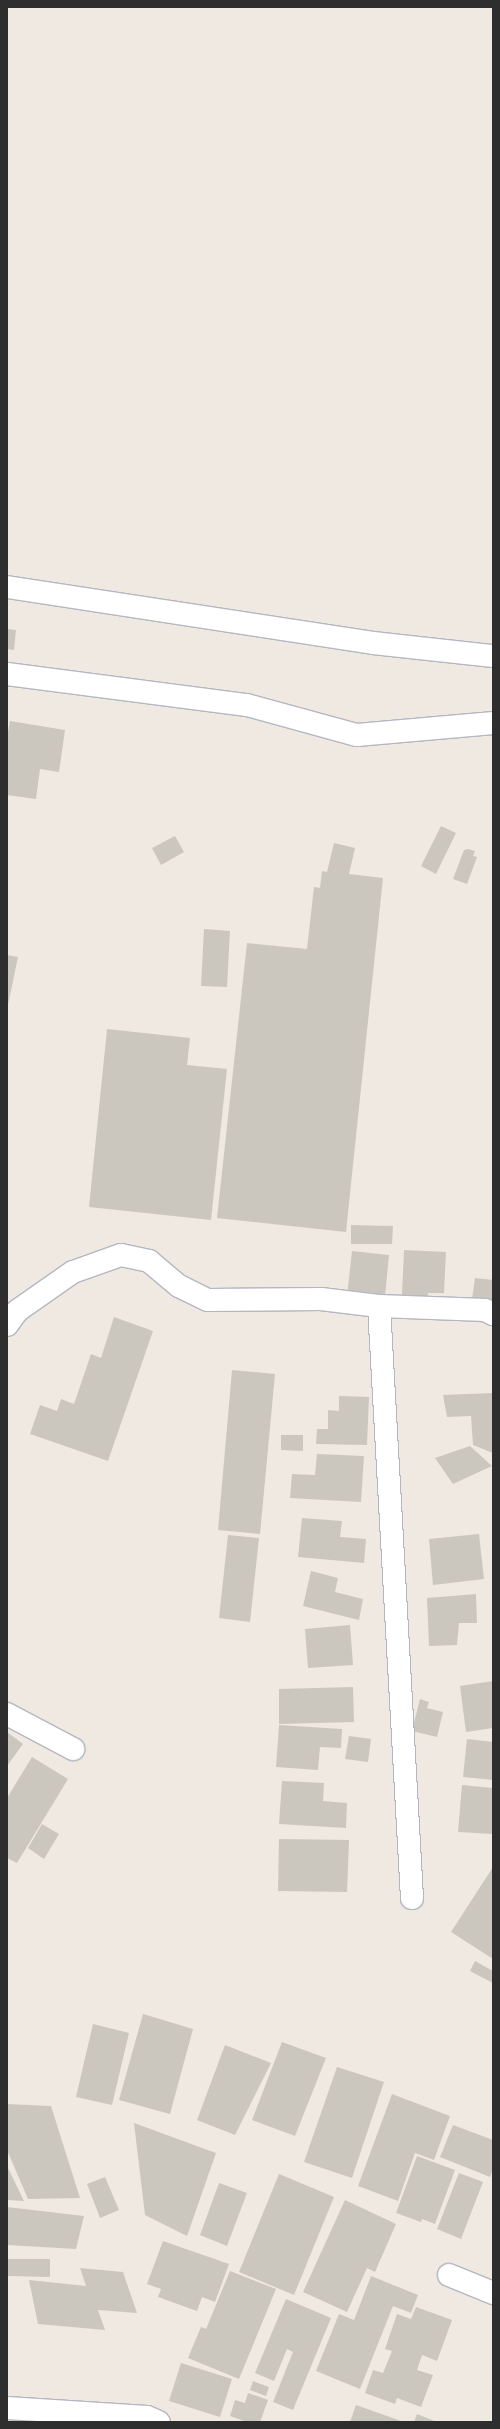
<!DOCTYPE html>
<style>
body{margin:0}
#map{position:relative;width:500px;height:2429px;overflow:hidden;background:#efe9e1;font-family:Helvetica,sans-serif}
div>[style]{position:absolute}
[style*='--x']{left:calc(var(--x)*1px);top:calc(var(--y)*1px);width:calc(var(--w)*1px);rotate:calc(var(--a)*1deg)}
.building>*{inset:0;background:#cbc7bf}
.roads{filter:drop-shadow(1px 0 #b4b7c1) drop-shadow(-1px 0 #b4b7c1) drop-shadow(0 1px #b4b7c1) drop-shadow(0 -1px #b4b7c1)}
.street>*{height:22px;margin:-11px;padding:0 11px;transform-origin:11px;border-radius:11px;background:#fff}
span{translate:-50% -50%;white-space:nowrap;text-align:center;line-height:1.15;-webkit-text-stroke:4px #fff;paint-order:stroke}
.frame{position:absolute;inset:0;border:8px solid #2e2e2e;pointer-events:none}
</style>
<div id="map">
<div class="building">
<div style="clip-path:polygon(7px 629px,16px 630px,14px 650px,7px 649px)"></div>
<div style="clip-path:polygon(10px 721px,65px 730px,59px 772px,40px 769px,36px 799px,7px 795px,7px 738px)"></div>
<div style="clip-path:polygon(441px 826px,456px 833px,436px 874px,421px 866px)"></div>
<div style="clip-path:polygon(175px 836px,184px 852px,161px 865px,152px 848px)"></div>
<div style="clip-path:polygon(334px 843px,355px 848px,349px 874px,383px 878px,346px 1232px,217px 1218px,247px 943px,307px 949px,314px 887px,320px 888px,322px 871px,327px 872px)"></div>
<div style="clip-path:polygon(468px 849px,475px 851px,473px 856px,477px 857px,467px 884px,453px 879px,464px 850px)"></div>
<div style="clip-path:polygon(204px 929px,230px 931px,227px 987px,201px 986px)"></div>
<div style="clip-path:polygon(7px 955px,18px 957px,8px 1005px,7px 1005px)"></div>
<div style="clip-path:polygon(107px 1029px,190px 1038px,187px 1065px,227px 1069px,211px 1220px,89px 1207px)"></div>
<div style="clip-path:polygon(351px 1225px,393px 1226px,392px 1244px,351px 1244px)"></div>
<div style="clip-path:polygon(404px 1250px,446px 1252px,444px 1293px,428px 1293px,426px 1316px,401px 1315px)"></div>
<div style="clip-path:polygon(352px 1251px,389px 1255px,385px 1296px,371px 1295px,368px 1316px,345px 1314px)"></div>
<div style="clip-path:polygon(475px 1278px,493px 1280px,493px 1324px,469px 1321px)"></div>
<div style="clip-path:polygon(114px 1317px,153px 1331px,108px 1461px,30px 1434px,40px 1405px,57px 1411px,61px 1399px,74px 1404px,91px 1354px,101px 1358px)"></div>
<div style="clip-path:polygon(232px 1370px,275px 1374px,260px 1534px,218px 1530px)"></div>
<div style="clip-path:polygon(493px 1393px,493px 1453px,473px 1445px,471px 1416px,447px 1417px,443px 1395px)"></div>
<div style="clip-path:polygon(339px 1396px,369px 1397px,367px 1445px,316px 1444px,317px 1429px,328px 1429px,328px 1410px,339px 1411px)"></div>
<div style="clip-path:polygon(281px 1435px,303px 1435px,303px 1451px,281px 1450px)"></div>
<div style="clip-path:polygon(470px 1446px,492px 1466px,453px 1484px,435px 1458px)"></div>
<div style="clip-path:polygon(317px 1454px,364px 1456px,361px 1502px,290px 1498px,292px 1474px,315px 1475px)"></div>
<div style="clip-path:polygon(302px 1518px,342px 1521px,340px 1537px,366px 1539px,364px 1563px,298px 1557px)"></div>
<div style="clip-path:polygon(479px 1534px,484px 1579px,433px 1585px,429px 1539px)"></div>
<div style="clip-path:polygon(228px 1535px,259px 1538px,250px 1622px,219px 1618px)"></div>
<div style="clip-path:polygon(311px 1571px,338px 1578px,335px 1592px,363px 1599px,359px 1620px,303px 1606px)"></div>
<div style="clip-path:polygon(476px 1594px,477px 1623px,459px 1623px,457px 1645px,429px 1646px,427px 1598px)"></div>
<div style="clip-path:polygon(350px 1625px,353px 1665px,308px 1668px,305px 1629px)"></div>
<div style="clip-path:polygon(493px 1681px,493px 1728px,466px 1732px,460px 1686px)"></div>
<div style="clip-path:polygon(353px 1687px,354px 1722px,279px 1724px,279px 1689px)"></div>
<div style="clip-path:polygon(420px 1699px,429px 1702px,427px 1708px,443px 1712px,437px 1737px,412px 1731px)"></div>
<div style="clip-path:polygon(279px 1725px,342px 1729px,341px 1748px,320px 1747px,318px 1770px,276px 1767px)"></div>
<div style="clip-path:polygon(7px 1732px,23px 1744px,7px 1766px)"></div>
<div style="clip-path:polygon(349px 1736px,371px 1739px,368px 1762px,345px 1759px)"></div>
<div style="clip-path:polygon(467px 1739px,493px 1742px,493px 1780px,463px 1777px)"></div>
<div style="clip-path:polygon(32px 1757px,68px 1779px,17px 1863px,7px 1858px,7px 1798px)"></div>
<div style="clip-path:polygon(282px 1781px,324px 1783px,323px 1801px,347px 1803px,346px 1828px,279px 1824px)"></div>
<div style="clip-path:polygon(462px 1785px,493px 1788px,493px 1834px,458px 1832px)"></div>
<div style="clip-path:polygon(42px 1824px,59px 1834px,44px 1859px,28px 1848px)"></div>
<div style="clip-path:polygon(279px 1839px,349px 1840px,347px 1892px,278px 1891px)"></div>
<div style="clip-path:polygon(493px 1867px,493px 1959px,451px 1932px)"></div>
<div style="clip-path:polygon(475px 1961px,493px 1971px,493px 1983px,470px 1971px)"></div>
<div style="clip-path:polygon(143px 2014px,193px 2029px,170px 2114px,119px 2100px)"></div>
<div style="clip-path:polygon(93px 2024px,129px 2033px,112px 2105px,76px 2097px)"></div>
<div style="clip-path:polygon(282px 2042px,326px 2058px,295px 2136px,252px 2120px)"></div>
<div style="clip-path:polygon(225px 2045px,271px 2063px,235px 2135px,197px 2120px)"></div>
<div style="clip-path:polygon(337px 2067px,384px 2082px,352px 2178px,304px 2162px)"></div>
<div style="clip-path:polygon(392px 2094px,450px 2116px,434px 2160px,415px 2153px,398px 2201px,358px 2186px)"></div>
<div style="clip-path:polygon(7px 2104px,51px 2106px,80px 2198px,28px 2199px,7px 2150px)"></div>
<div style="clip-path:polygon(134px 2123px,216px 2153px,187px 2236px,145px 2215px)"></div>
<div style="clip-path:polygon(453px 2125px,493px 2140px,493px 2169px,490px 2177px,440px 2157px)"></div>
<div style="clip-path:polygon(417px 2156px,455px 2170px,435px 2224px,422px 2219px,421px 2222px,396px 2213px)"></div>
<div style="clip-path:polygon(7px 2166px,24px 2201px,7px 2200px)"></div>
<div style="clip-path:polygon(459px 2173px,483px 2182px,461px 2239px,437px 2229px)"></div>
<div style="clip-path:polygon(279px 2174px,334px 2197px,294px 2295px,239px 2272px)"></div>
<div style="clip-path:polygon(105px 2177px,119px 2210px,100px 2218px,87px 2184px)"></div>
<div style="clip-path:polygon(219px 2183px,247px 2193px,227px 2246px,200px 2235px)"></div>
<div style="clip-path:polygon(345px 2200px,396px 2224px,375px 2272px,367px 2268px,347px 2312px,303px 2292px)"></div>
<div style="clip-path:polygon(7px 2207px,84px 2216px,76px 2249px,7px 2245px)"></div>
<div style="clip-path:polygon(163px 2241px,229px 2264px,215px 2302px,202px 2297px,197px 2311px,158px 2297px,161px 2289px,147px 2284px)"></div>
<div style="clip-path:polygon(7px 2259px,50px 2259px,50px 2277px,7px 2276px)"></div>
<div style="clip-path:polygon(80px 2268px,123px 2272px,137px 2313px,98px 2310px,105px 2330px,38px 2324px,29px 2280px,86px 2286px)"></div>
<div style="clip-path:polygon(230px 2271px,276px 2289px,239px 2379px,188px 2358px,201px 2327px,206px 2329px)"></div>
<div style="clip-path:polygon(371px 2276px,418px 2295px,411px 2313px,393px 2306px,360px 2389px,316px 2371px,339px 2314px,354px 2320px)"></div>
<div style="clip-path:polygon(286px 2299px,331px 2318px,293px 2410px,273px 2402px,293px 2352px,287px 2349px,274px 2381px,255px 2373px)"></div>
<div style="clip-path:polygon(416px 2307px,452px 2320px,437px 2361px,422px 2355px,417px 2370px,433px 2375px,421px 2407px,397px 2398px,395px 2404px,365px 2393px,373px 2370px,383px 2373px,392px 2351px,385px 2349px,397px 2314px,411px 2319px)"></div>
<div style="clip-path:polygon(181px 2363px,232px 2379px,220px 2417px,169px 2401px)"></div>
<div style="clip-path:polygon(253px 2381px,269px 2387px,266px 2396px,250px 2390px)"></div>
<div style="clip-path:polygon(248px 2393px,268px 2400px,260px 2422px,247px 2422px,230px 2416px,235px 2400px,245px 2403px)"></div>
<div style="clip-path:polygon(356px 2405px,404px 2422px,350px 2422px)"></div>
<div style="clip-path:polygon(417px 2414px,437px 2422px,414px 2422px)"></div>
</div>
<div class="roads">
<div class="street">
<div style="--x:7;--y:587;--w:370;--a:8.7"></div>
<div style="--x:373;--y:643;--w:121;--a:6.2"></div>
<div style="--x:7;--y:674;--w:242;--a:7.4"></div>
<div style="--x:247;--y:705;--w:114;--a:15.3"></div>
<div style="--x:357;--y:735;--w:137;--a:-5"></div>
<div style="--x:379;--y:1306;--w:593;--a:86.81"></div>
<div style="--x:7;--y:1325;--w:17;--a:-54"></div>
<div style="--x:17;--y:1311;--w:68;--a:-34.9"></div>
<div style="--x:73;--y:1272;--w:51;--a:-19.5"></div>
<div style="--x:121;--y:1255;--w:29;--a:12"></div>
<div style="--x:149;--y:1261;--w:39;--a:40"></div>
<div style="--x:179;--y:1286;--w:32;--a:26"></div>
<div style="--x:208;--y:1300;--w:113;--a:-0.5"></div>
<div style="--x:321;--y:1299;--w:58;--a:6.9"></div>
<div style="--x:379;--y:1306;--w:106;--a:2.2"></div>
<div style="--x:485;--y:1310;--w:9;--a:27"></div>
<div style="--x:7;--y:1714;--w:75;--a:27.9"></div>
<div style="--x:449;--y:2275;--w:48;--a:22.2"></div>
<div style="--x:7;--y:2408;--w:140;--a:3.7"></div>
<div style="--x:147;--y:2417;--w:13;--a:23"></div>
</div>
</div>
<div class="frame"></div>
</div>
